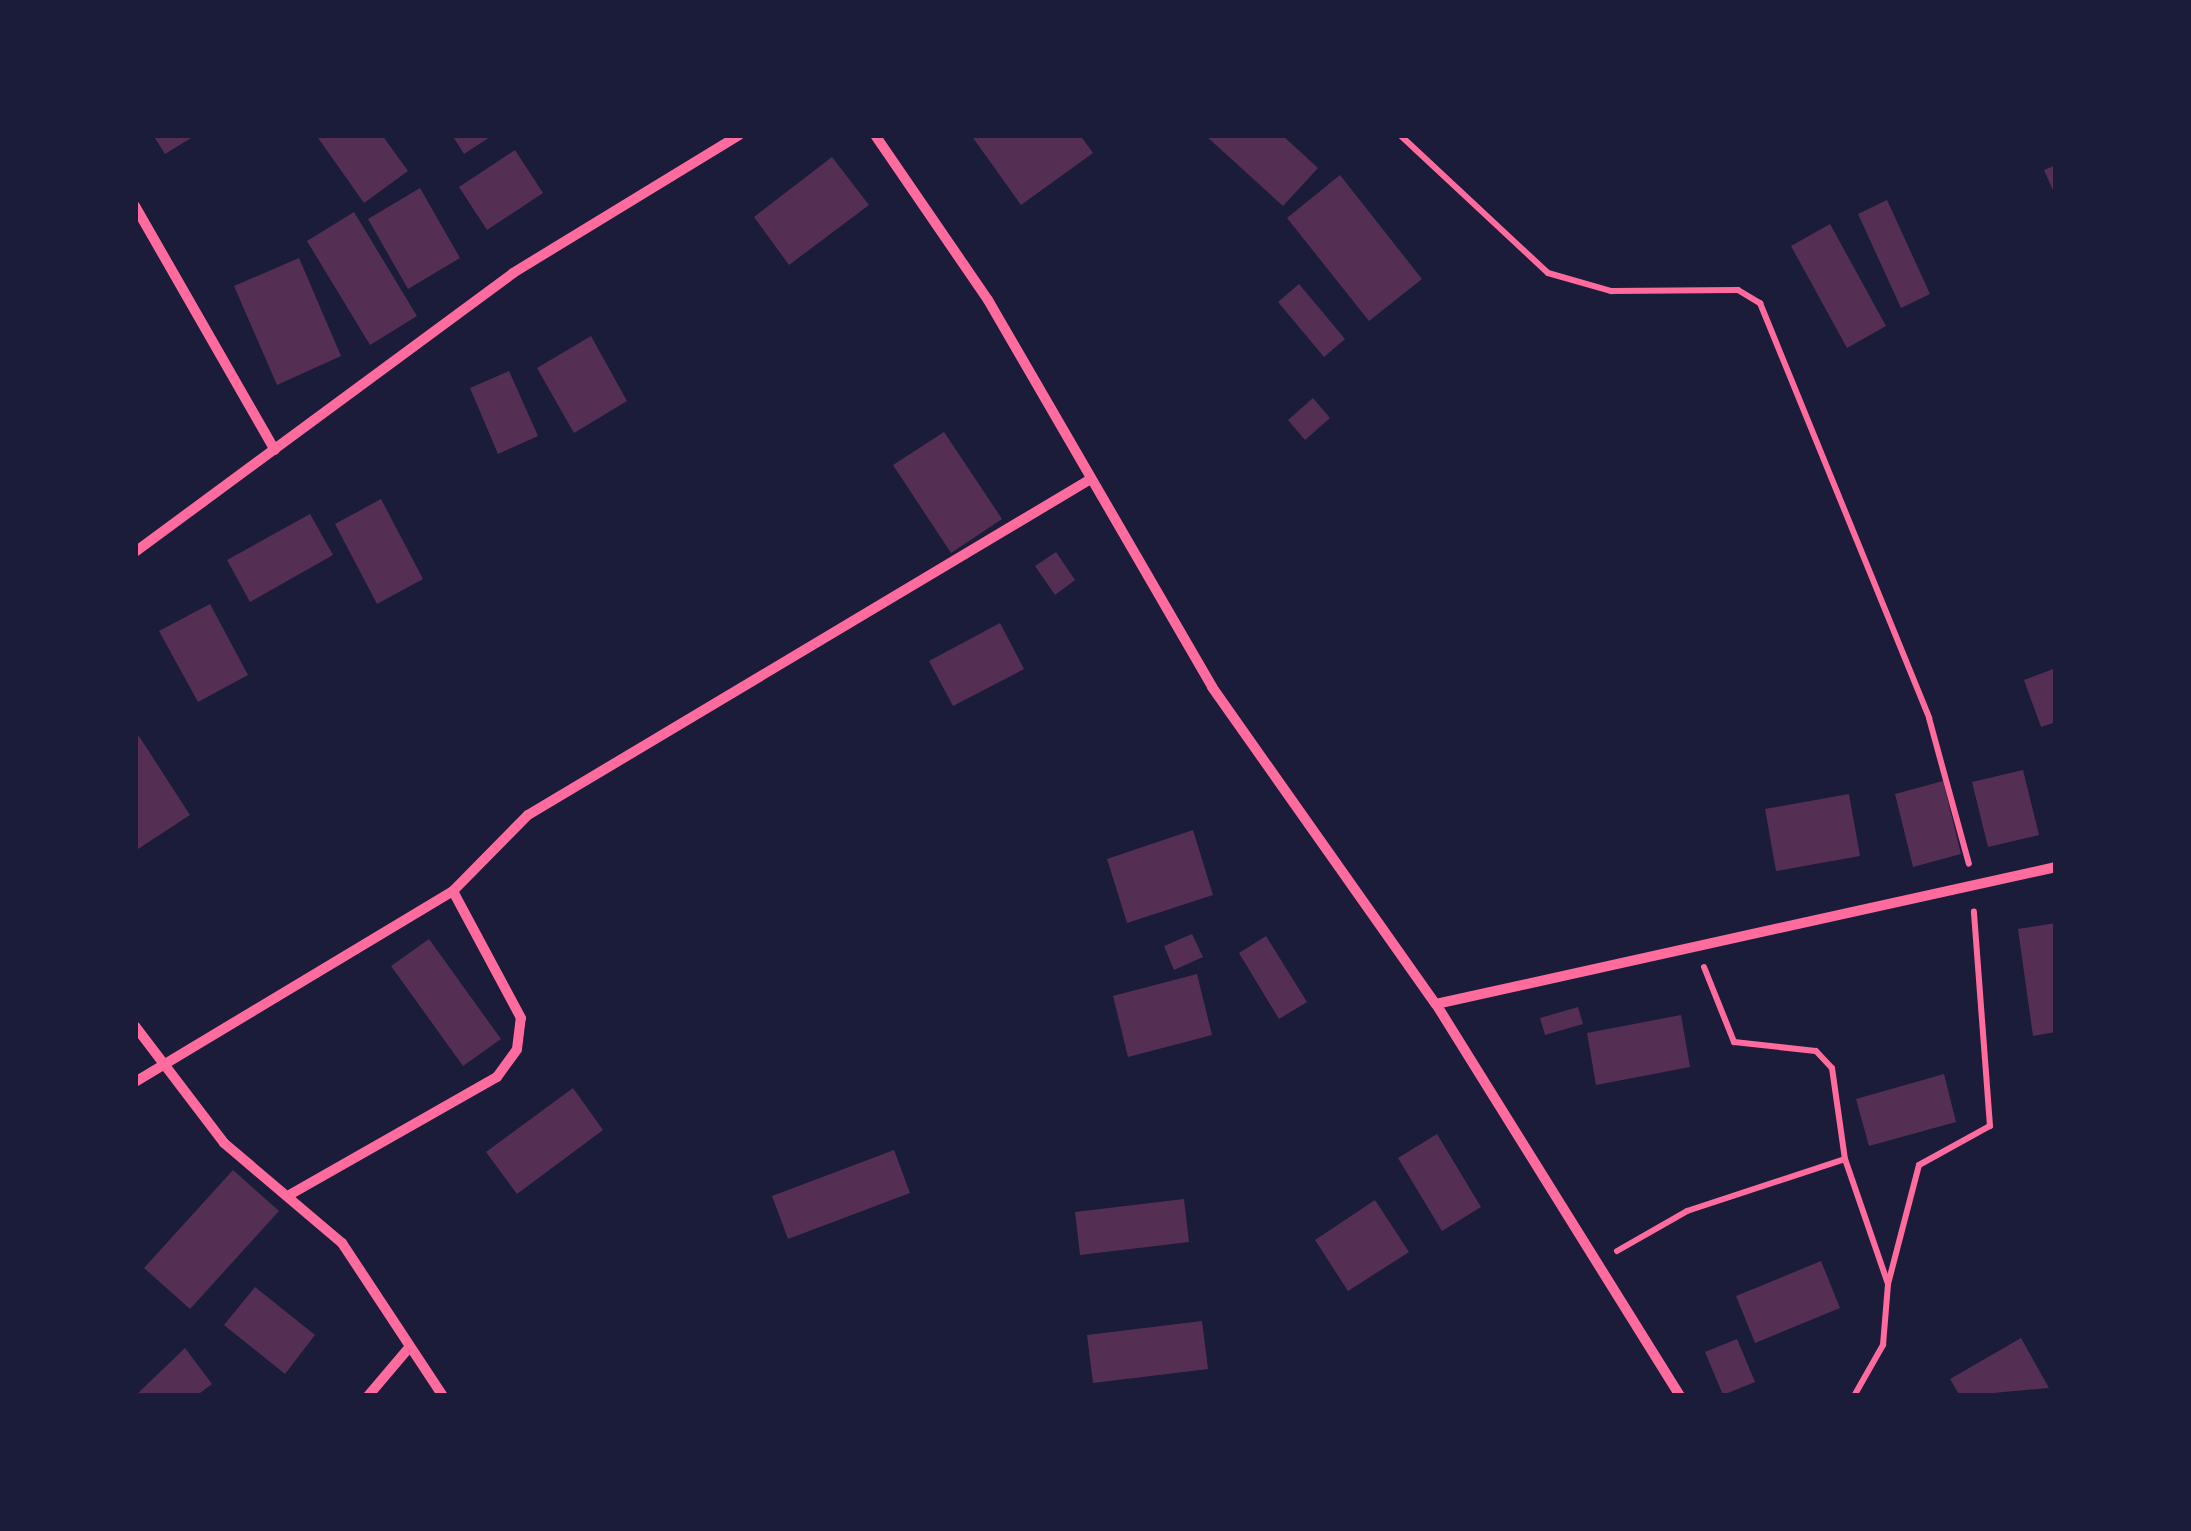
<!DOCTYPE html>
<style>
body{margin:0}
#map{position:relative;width:2191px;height:1531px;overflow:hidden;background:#1b1b3a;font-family:"Noto Sans",sans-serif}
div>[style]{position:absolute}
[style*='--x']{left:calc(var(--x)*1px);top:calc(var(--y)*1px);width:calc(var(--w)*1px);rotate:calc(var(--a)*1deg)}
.building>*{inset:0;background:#542f53}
.path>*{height:6px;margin:-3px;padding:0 3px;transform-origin:3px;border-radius:3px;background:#ff6b9d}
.minor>*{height:10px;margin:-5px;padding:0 5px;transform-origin:5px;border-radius:5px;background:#ff6b9d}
span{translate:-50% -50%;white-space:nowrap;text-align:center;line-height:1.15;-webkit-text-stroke:8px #1b1b3a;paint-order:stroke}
.frame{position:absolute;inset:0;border:138px solid #1b1b3a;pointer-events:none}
</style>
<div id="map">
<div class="building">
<div style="clip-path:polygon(153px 135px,196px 135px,165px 154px)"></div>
<div style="clip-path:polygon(316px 135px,382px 135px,408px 171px,364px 203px)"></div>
<div style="clip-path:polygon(452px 135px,493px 135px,464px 154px)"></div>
<div style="clip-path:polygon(971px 135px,1080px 135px,1093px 153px,1021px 205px)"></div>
<div style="clip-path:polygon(1205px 135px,1282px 135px,1318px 168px,1283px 206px)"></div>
<div style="clip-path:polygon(515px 150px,543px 193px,487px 230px,459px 187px)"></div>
<div style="clip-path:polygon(832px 157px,869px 205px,789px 265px,754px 217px)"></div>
<div style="clip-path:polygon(2056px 165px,2056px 197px,2044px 170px)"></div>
<div style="clip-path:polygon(1340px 175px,1422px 279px,1369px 321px,1287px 218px)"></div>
<div style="clip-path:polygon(420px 188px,460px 258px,408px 289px,368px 219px)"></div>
<div style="clip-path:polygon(1887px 200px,1930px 294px,1901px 308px,1858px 214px)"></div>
<div style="clip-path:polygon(354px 212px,417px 316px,370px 345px,307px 241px)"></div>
<div style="clip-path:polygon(1830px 224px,1886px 326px,1847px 348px,1791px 246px)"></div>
<div style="clip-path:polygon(299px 258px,341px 356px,277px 385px,234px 286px)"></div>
<div style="clip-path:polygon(1299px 284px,1345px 339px,1324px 357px,1278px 302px)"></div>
<div style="clip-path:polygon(591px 336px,627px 401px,574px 433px,537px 368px)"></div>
<div style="clip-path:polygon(509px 371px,538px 436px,498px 454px,470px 388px)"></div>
<div style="clip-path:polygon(1313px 398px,1330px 418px,1305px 440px,1288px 420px)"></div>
<div style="clip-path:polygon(944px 432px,1002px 519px,951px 553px,893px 465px)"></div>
<div style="clip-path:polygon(381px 499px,423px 579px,377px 604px,335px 524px)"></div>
<div style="clip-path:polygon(310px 514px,333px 555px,250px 602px,227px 560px)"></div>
<div style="clip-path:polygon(1056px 552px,1075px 580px,1055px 595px,1035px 566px)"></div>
<div style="clip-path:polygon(210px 604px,248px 675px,198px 702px,159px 631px)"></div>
<div style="clip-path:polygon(1000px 623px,1024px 669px,953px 706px,929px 661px)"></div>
<div style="clip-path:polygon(2056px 668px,2056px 722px,2041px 727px,2024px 680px)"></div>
<div style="clip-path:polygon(135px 730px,190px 815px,135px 851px)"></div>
<div style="clip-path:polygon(2023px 770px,2039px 835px,1988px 847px,1972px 782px)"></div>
<div style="clip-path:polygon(1943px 781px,1961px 854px,1913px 867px,1895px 794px)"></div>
<div style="clip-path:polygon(1849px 794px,1860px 856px,1776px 871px,1765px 809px)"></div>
<div style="clip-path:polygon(1193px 830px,1213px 895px,1127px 923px,1107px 859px)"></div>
<div style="clip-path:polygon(2056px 923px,2056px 1032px,2033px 1036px,2018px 929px)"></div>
<div style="clip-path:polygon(1192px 934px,1203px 957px,1174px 970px,1164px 946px)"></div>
<div style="clip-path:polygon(1266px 936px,1307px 1002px,1279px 1019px,1239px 953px)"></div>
<div style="clip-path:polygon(429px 939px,501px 1039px,463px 1066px,391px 966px)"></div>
<div style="clip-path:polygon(1197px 974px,1212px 1035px,1128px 1057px,1113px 996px)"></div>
<div style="clip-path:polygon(1578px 1007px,1583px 1024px,1545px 1035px,1540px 1018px)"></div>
<div style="clip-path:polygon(1681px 1015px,1690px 1067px,1596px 1085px,1587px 1033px)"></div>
<div style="clip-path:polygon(1944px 1074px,1956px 1122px,1869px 1146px,1856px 1099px)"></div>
<div style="clip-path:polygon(573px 1088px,603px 1130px,517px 1194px,486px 1152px)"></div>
<div style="clip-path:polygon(1437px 1134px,1481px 1207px,1442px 1231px,1398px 1158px)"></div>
<div style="clip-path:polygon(894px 1150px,910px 1193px,788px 1239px,772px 1196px)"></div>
<div style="clip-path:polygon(233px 1170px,279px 1211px,190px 1309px,144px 1268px)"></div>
<div style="clip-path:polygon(1184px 1199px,1189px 1242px,1080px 1255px,1075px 1212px)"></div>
<div style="clip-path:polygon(1375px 1200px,1409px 1252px,1348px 1291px,1315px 1240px)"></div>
<div style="clip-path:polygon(1821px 1261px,1840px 1308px,1755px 1343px,1736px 1296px)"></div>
<div style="clip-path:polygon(255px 1287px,315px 1335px,285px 1374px,224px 1325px)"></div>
<div style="clip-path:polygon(1202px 1321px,1208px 1369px,1093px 1383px,1087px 1335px)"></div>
<div style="clip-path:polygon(2021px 1338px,2049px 1388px,1960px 1396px,1950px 1379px)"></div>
<div style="clip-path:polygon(1737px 1339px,1755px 1382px,1723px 1395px,1705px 1352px)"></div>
<div style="clip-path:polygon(185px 1348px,212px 1384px,196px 1396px,135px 1396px)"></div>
</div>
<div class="path">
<div style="--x:1400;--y:135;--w:202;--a:43"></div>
<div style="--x:1548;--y:273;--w:66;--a:15.9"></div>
<div style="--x:1611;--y:291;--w:127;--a:-0.5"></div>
<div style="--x:1738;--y:290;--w:26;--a:31"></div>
<div style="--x:1760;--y:303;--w:448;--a:67.8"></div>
<div style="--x:1929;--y:718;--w:151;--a:74.7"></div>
<div style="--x:1704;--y:967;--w:81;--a:68.2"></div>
<div style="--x:1734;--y:1042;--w:82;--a:6.3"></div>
<div style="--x:1816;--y:1051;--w:23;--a:47"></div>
<div style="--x:1832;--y:1068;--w:92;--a:81.9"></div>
<div style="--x:1845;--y:1159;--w:132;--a:71"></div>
<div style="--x:1617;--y:1251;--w:81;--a:-29.7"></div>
<div style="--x:1687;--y:1211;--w:166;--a:-18.2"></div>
<div style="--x:1854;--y:1396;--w:59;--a:-60.4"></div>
<div style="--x:1883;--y:1345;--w:61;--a:-85.3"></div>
<div style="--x:1888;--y:1284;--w:123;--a:-75.4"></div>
<div style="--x:1919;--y:1165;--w:81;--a:-28.8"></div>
<div style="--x:1990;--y:1126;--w:215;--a:-94.3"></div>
</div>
<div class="minor">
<div style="--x:875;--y:135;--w:200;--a:55.6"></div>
<div style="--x:988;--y:300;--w:447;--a:59.9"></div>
<div style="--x:1212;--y:687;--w:388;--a:54.8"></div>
<div style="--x:1436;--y:1004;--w:462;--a:58.1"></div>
<div style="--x:135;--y:206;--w:281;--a:60.2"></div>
<div style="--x:135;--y:552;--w:470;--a:-36.4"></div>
<div style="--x:513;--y:273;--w:265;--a:-31.4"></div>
<div style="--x:1436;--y:1004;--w:635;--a:-12.46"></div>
<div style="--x:135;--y:1026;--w:147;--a:52.7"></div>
<div style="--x:224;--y:1143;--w:155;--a:40.3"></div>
<div style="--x:342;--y:1243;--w:183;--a:56.6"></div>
<div style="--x:135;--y:1082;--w:371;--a:-31"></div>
<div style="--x:453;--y:891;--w:107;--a:-45.4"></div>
<div style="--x:528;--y:815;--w:653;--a:-30.84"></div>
<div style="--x:291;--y:1194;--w:237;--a:-29.6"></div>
<div style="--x:497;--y:1077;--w:34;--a:-54"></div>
<div style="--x:517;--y:1049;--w:31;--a:-83"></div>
<div style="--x:521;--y:1018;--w:144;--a:-118.2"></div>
<div style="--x:368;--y:1396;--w:60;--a:-49.7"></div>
</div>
<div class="frame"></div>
</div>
